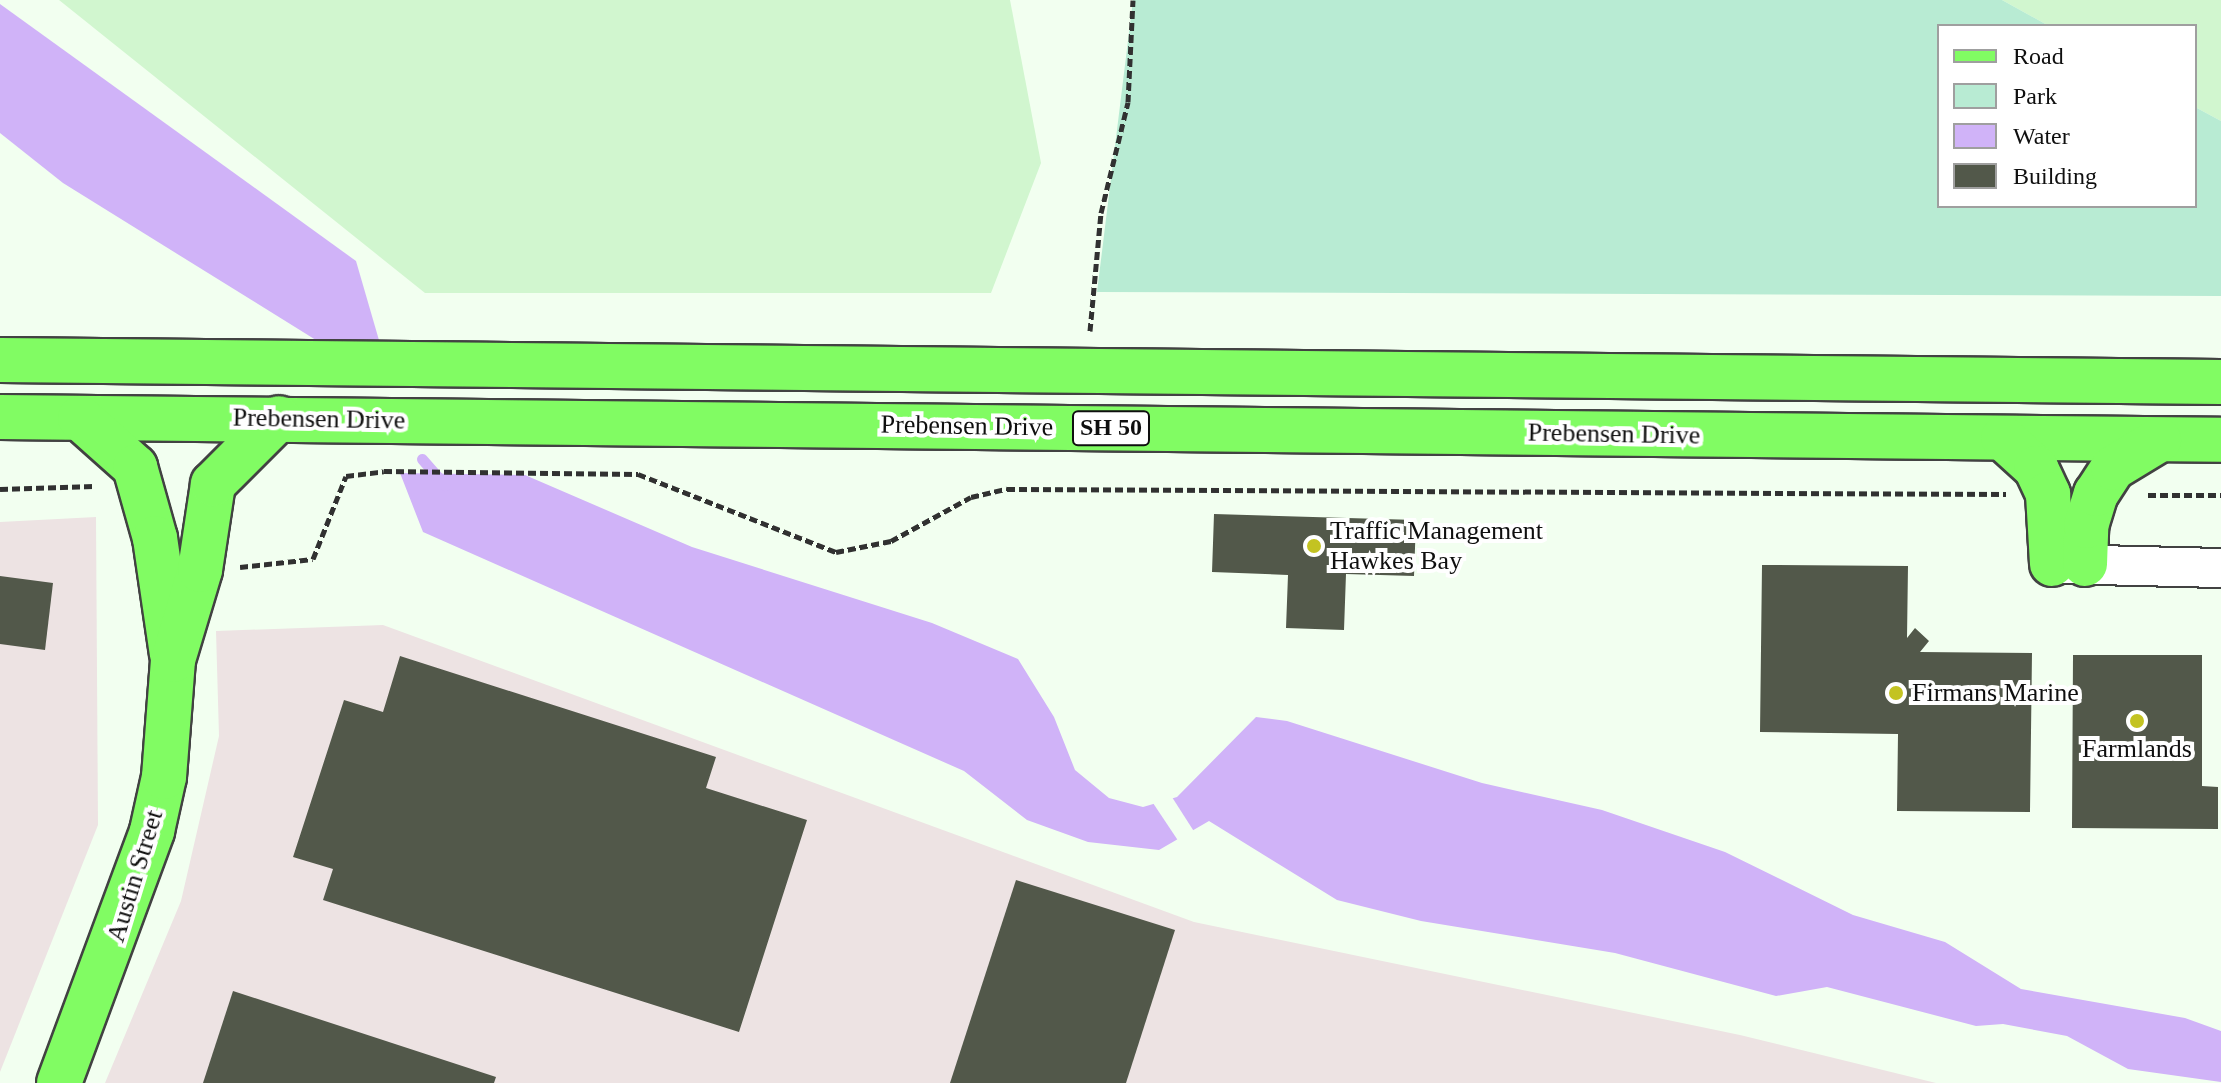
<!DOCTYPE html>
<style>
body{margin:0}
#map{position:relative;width:2221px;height:1083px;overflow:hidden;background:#f2fff0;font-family:"Times New Roman",serif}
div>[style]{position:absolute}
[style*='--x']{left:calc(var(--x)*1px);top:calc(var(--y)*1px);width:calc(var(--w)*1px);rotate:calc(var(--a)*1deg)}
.industrial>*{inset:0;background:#ede3e3}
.farmland>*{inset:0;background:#d1f6cf}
.green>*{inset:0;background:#b8ebd3}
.water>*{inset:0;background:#d0b3f8}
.pier>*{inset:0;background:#f2fff0}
.stream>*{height:11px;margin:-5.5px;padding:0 5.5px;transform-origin:5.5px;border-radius:5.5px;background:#d0b3f8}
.building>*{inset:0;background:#52584a}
.path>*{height:5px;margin-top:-2.5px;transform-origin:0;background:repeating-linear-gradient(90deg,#313131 0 8px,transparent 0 12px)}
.roads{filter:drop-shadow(2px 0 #424242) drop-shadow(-2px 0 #424242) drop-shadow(0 2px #424242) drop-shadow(0 -2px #424242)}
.minor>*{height:38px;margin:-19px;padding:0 19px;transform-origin:19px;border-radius:19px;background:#fff}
.major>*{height:44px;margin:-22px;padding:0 22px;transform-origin:22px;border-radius:22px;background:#81fc63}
.dots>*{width:22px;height:22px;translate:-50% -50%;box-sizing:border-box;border:4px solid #fff;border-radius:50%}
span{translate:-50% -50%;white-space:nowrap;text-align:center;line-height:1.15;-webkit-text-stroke:8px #fff;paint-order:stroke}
.shield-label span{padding:2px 6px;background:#fff;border:2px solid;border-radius:6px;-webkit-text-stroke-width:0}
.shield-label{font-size:24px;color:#0f0f0f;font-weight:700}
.street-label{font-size:26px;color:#0f0f0f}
.poi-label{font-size:26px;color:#0f0f0f}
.left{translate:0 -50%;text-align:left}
.legend{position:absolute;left:1937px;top:24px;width:260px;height:184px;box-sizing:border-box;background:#fff;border:2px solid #9f9f9f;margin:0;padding:10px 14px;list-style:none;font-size:24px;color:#0f0f0f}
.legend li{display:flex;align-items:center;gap:16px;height:40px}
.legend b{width:40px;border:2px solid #9f9f9f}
</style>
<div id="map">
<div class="industrial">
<div style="clip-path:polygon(96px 517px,98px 825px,0 1072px,0 522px)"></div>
<div style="clip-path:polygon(383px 625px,1194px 922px,1740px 1035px,1936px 1083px,105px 1083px,181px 901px,219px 736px,216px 631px)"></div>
</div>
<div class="farmland">
<div style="clip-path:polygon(59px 0,1010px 0,1041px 163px,991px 293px,425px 293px)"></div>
<div style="clip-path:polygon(2002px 0,2221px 0,2221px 121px,2195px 107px,2195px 26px,2049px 26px)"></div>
</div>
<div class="green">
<div style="clip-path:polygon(1133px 0,2002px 0,2049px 26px,1939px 26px,1939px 206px,2195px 206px,2195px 107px,2221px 121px,2221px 296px,1097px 292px)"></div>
</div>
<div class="water">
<div style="clip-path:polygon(0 4px,356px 261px,383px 354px,340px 355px,63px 183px,0 133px)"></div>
<div style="clip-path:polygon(400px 473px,525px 475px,692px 547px,932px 623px,1018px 659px,1054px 717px,1075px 770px,1109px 798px,1143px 807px,1177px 797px,1256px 717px,1287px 721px,1482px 783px,1602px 810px,1725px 852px,1853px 915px,1945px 942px,2021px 989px,2185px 1018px,2221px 1031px,2221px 1082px,2128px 1069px,2067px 1036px,2003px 1024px,1976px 1026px,1827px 987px,1776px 996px,1615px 953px,1421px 921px,1337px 900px,1209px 821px,1159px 850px,1088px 842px,1027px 820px,964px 771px,423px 532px)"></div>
</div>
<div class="pier">
<div style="clip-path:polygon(1170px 794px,1195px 833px,1179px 842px,1153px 803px)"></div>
</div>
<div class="stream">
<div style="--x:422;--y:459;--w:35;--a:49"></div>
</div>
<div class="building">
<div style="clip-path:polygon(1214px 514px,1416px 520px,1414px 576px,1346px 574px,1344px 630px,1286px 628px,1288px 575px,1212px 572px)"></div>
<div style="clip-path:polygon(1762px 565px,1908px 566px,1907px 638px,1915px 628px,1929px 641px,1920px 652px,2032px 653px,2030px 812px,1897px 811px,1898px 734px,1760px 732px)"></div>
<div style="clip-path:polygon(0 576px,53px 583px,45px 650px,0 644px)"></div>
<div style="clip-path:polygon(2073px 655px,2202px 655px,2202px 786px,2218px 787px,2218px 829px,2072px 828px)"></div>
<div style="clip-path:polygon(400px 656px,716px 757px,706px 788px,807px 820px,739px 1032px,323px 900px,333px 869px,293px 857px,344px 700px,383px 712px)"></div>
<div style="clip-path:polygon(1016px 880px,1175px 930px,1126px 1083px,950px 1083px)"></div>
<div style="clip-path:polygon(233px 991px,496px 1077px,494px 1083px,203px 1083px)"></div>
</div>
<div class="path">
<div style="--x:1090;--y:331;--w:119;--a:-84.7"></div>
<div style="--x:1101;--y:213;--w:114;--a:-76.3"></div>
<div style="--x:1128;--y:102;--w:102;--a:-87.2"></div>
<div style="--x:0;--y:489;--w:94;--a:-1.8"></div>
<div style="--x:2148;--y:495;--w:73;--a:0"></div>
<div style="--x:240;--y:567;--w:73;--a:-6.3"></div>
<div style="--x:313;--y:559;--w:89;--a:-68.3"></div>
<div style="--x:346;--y:476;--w:38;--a:-7"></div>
<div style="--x:384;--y:471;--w:254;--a:0.7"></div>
<div style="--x:638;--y:474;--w:213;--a:21.5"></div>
<div style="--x:836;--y:552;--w:56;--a:-11.3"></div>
<div style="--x:891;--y:541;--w:91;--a:-28.8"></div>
<div style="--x:971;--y:497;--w:37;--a:-13"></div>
<div style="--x:1007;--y:489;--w:999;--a:0.29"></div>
</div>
<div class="roads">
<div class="minor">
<div style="--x:2056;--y:564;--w:165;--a:1.4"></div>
</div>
<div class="major">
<div style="--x:0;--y:360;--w:2221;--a:0.57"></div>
<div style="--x:0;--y:417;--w:2221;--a:0.59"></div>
<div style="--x:80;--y:418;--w:74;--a:41.7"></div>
<div style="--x:135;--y:467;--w:74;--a:74.3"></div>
<div style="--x:155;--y:538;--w:117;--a:81.7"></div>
<div style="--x:2003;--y:438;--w:45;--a:42.3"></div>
<div style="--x:2036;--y:468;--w:29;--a:65"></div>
<div style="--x:2048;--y:494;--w:70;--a:86.7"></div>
<div style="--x:2085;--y:564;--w:38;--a:-88"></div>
<div style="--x:2086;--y:526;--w:34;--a:-73"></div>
<div style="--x:2096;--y:494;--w:31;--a:-57"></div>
<div style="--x:2113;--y:468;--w:54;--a:-31.3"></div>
<div style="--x:59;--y:1083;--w:269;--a:-69.7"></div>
<div style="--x:152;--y:831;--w:55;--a:-77.5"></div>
<div style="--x:164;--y:777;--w:117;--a:-85.6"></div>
<div style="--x:173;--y:660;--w:94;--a:-73.3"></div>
<div style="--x:200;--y:570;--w:87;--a:-81.4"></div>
<div style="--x:213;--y:484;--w:93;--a:-45"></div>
</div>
</div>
<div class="dots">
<div style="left:1314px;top:546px;background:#c3c322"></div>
<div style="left:1896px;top:693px;background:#c3c322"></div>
<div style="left:2137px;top:721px;background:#c3c322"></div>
</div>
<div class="shield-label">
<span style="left:1111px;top:428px">SH 50</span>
</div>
<div class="street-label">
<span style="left:319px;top:419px;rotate:1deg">Prebensen Drive</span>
<span style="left:967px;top:426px;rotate:1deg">Prebensen Drive</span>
<span style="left:1614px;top:434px;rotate:1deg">Prebensen Drive</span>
<span style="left:135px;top:876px;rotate:-73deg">Austin Street</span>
</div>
<div class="poi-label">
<span class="left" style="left:1330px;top:546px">Traffic Management<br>Hawkes Bay</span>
<span class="left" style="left:1912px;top:693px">Firmans Marine</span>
<span style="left:2137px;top:749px">Farmlands</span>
</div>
<ul class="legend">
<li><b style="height:10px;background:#81fc63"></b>Road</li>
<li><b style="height:22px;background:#b8ebd3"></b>Park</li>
<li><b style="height:22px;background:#d0b3f8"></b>Water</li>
<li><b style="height:22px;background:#52584a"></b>Building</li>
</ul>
</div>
